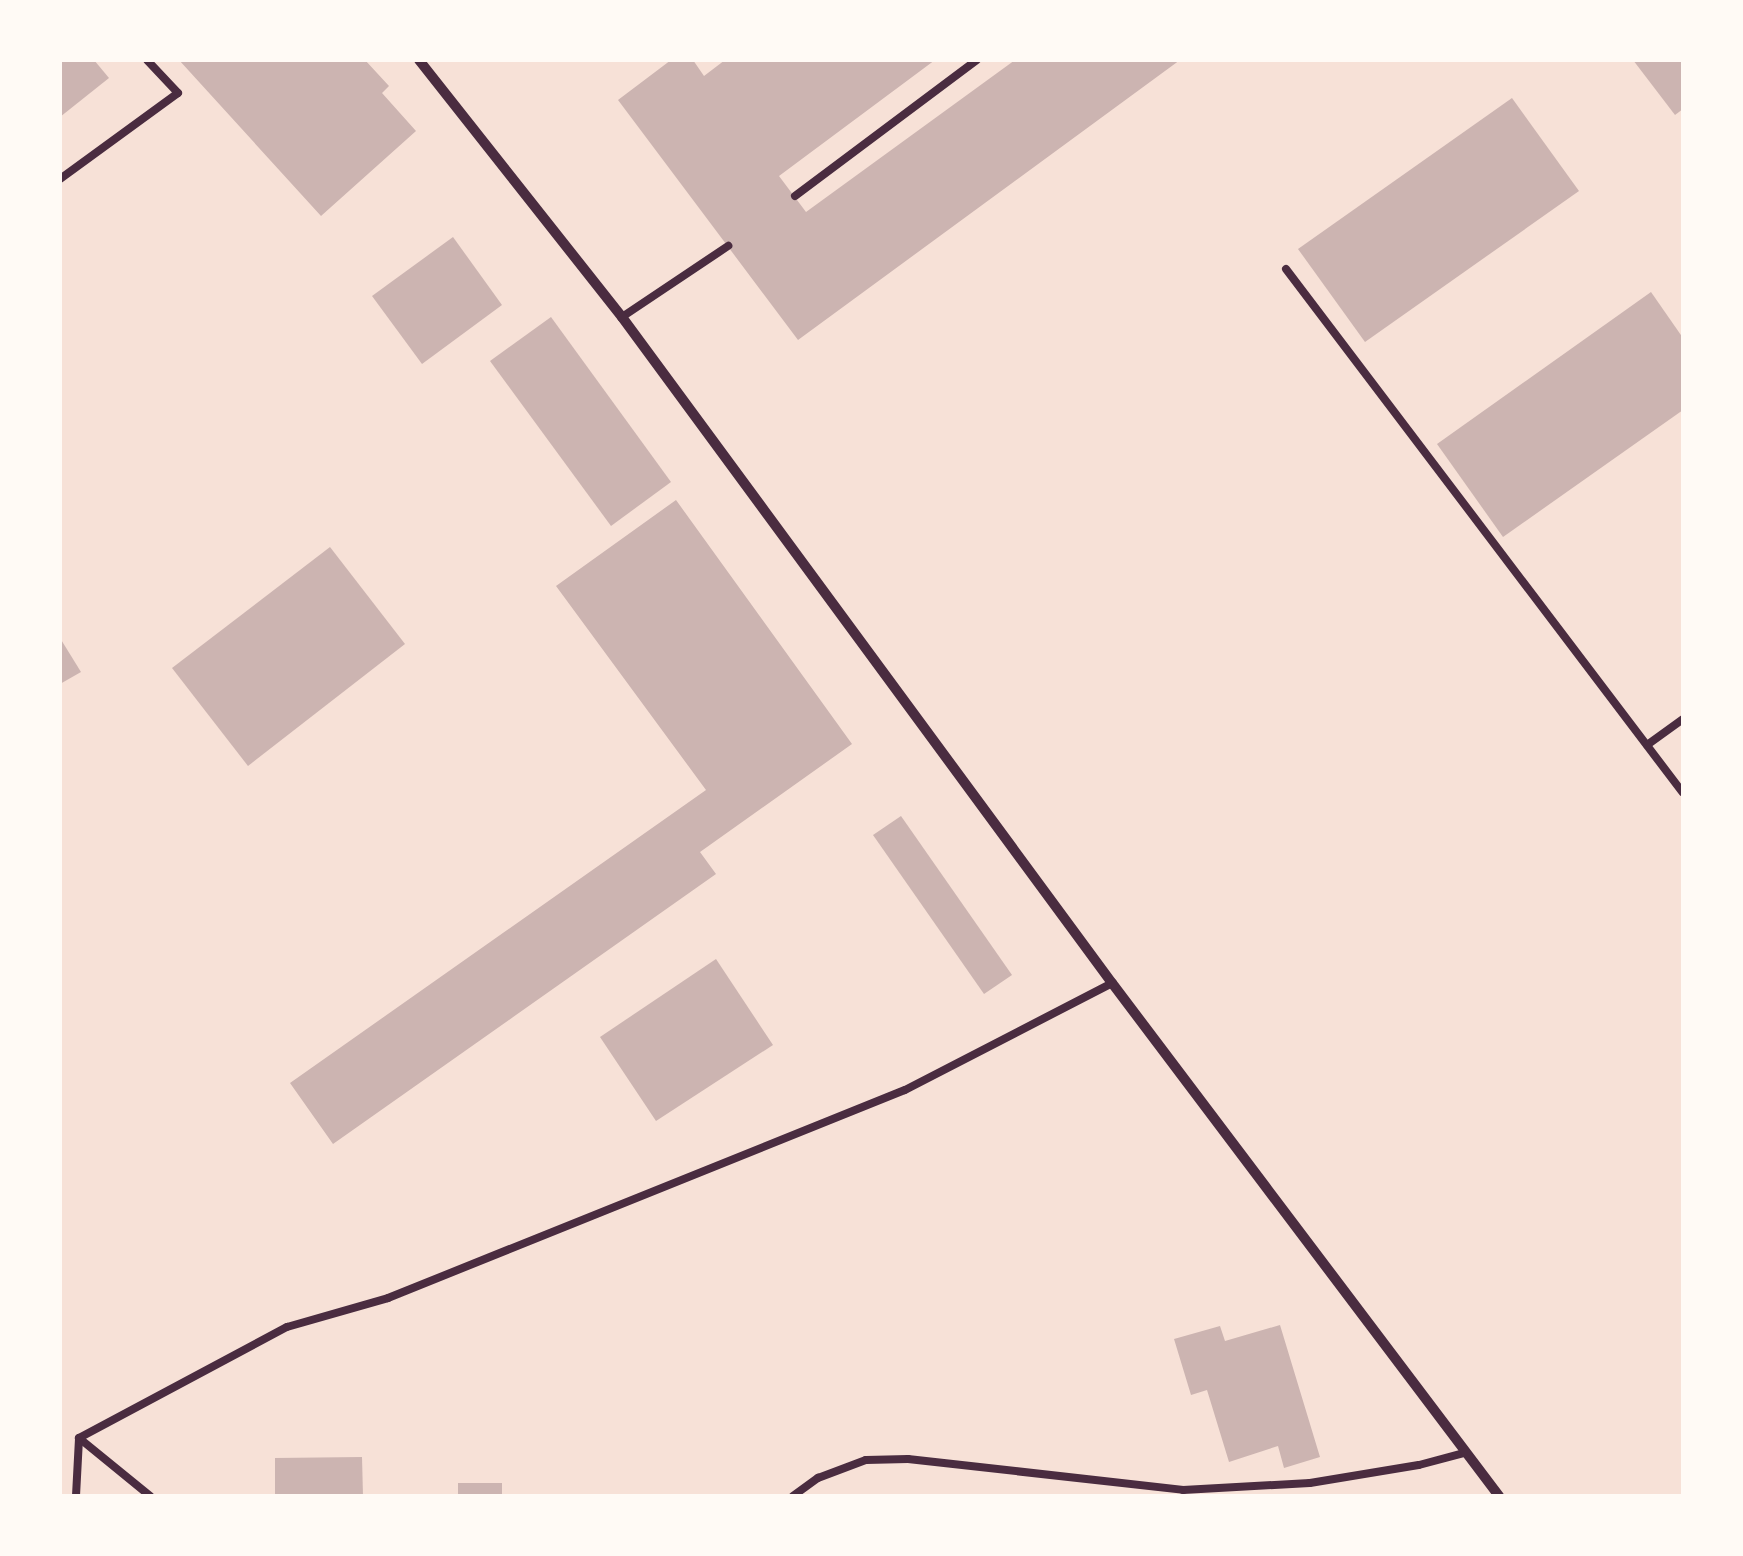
<!DOCTYPE html>
<style>
body{margin:0}
#map{position:relative;width:1743px;height:1556px;overflow:hidden;background:#f7e1d7;font-family:"PT Serif",serif}
div>[style]{position:absolute}
[style*='--x']{left:calc(var(--x)*1px);top:calc(var(--y)*1px);width:calc(var(--w)*1px);rotate:calc(var(--a)*1deg)}
.building>*{inset:0;background:#ccb4b1}
.service>*{height:8px;margin:-4px;padding:0 4px;transform-origin:4px;border-radius:4px;background:#4a2c40}
.minor>*{height:10px;margin:-5px;padding:0 5px;transform-origin:5px;border-radius:5px;background:#4a2c40}
span{translate:-50% -50%;white-space:nowrap;text-align:center;line-height:1.15;-webkit-text-stroke:8px #fffaf5;paint-order:stroke}
.frame{position:absolute;inset:0;border:62px solid #fffaf5;pointer-events:none}
</style>
<div id="map">
<div class="building">
<div style="clip-path:polygon(60px 60px,94px 60px,109px 78px,60px 117px)"></div>
<div style="clip-path:polygon(179px 60px,365px 60px,389px 86px,382px 93px,416px 131px,321px 216px)"></div>
<div style="clip-path:polygon(671px 60px,693px 60px,704px 76px,725px 60px,935px 60px,779px 176px,806px 212px,1015px 60px,1180px 60px,798px 340px,618px 100px)"></div>
<div style="clip-path:polygon(1633px 60px,1683px 60px,1683px 109px,1675px 115px)"></div>
<div style="clip-path:polygon(1512px 98px,1579px 191px,1365px 342px,1298px 249px)"></div>
<div style="clip-path:polygon(453px 237px,502px 305px,422px 364px,372px 296px)"></div>
<div style="clip-path:polygon(1651px 292px,1683px 338px,1683px 410px,1503px 537px,1437px 444px)"></div>
<div style="clip-path:polygon(551px 317px,671px 482px,611px 526px,490px 361px)"></div>
<div style="clip-path:polygon(676px 500px,852px 744px,700px 852px,716px 874px,333px 1144px,290px 1083px,706px 790px,556px 586px)"></div>
<div style="clip-path:polygon(330px 547px,405px 644px,248px 766px,172px 668px)"></div>
<div style="clip-path:polygon(60px 638px,81px 672px,60px 684px)"></div>
<div style="clip-path:polygon(901px 816px,1012px 975px,984px 994px,873px 835px)"></div>
<div style="clip-path:polygon(716px 959px,773px 1045px,656px 1121px,600px 1037px)"></div>
<div style="clip-path:polygon(1280px 1325px,1320px 1457px,1284px 1468px,1278px 1446px,1229px 1462px,1207px 1390px,1191px 1395px,1174px 1339px,1220px 1326px,1225px 1341px)"></div>
<div style="clip-path:polygon(362px 1457px,363px 1496px,275px 1496px,275px 1458px)"></div>
<div style="clip-path:polygon(458px 1483px,502px 1483px,502px 1496px,458px 1496px)"></div>
</div>
<div class="service">
<div style="--x:60;--y:179;--w:146;--a:-36.1"></div>
<div style="--x:178;--y:93;--w:45;--a:-133.2"></div>
<div style="--x:795;--y:196;--w:227;--a:-36.8"></div>
<div style="--x:1286;--y:269;--w:657;--a:52.85"></div>
<div style="--x:622;--y:317;--w:128;--a:-33.8"></div>
<div style="--x:1647;--y:745;--w:44;--a:-35.8"></div>
<div style="--x:79;--y:1438;--w:92;--a:39.2"></div>
<div style="--x:76;--y:1496;--w:58;--a:-87"></div>
<div style="--x:79;--y:1438;--w:236;--a:-28.1"></div>
<div style="--x:287;--y:1327;--w:105;--a:-16"></div>
<div style="--x:388;--y:1298;--w:557;--a:-21.92"></div>
<div style="--x:905;--y:1090;--w:233;--a:-27.3"></div>
<div style="--x:793;--y:1496;--w:31;--a:-36"></div>
<div style="--x:818;--y:1478;--w:51;--a:-20.6"></div>
<div style="--x:866;--y:1460;--w:42;--a:-1.4"></div>
<div style="--x:908;--y:1459;--w:277;--a:6.4"></div>
<div style="--x:1183;--y:1490;--w:127;--a:-3.2"></div>
<div style="--x:1310;--y:1483;--w:110;--a:-9.4"></div>
<div style="--x:1419;--y:1465;--w:47;--a:-14.9"></div>
</div>
<div class="minor">
<div style="--x:419;--y:60;--w:328;--a:51.7"></div>
<div style="--x:622;--y:317;--w:827;--a:53.66"></div>
<div style="--x:1112;--y:983;--w:643;--a:52.97"></div>
</div>
<div class="frame"></div>
</div>
